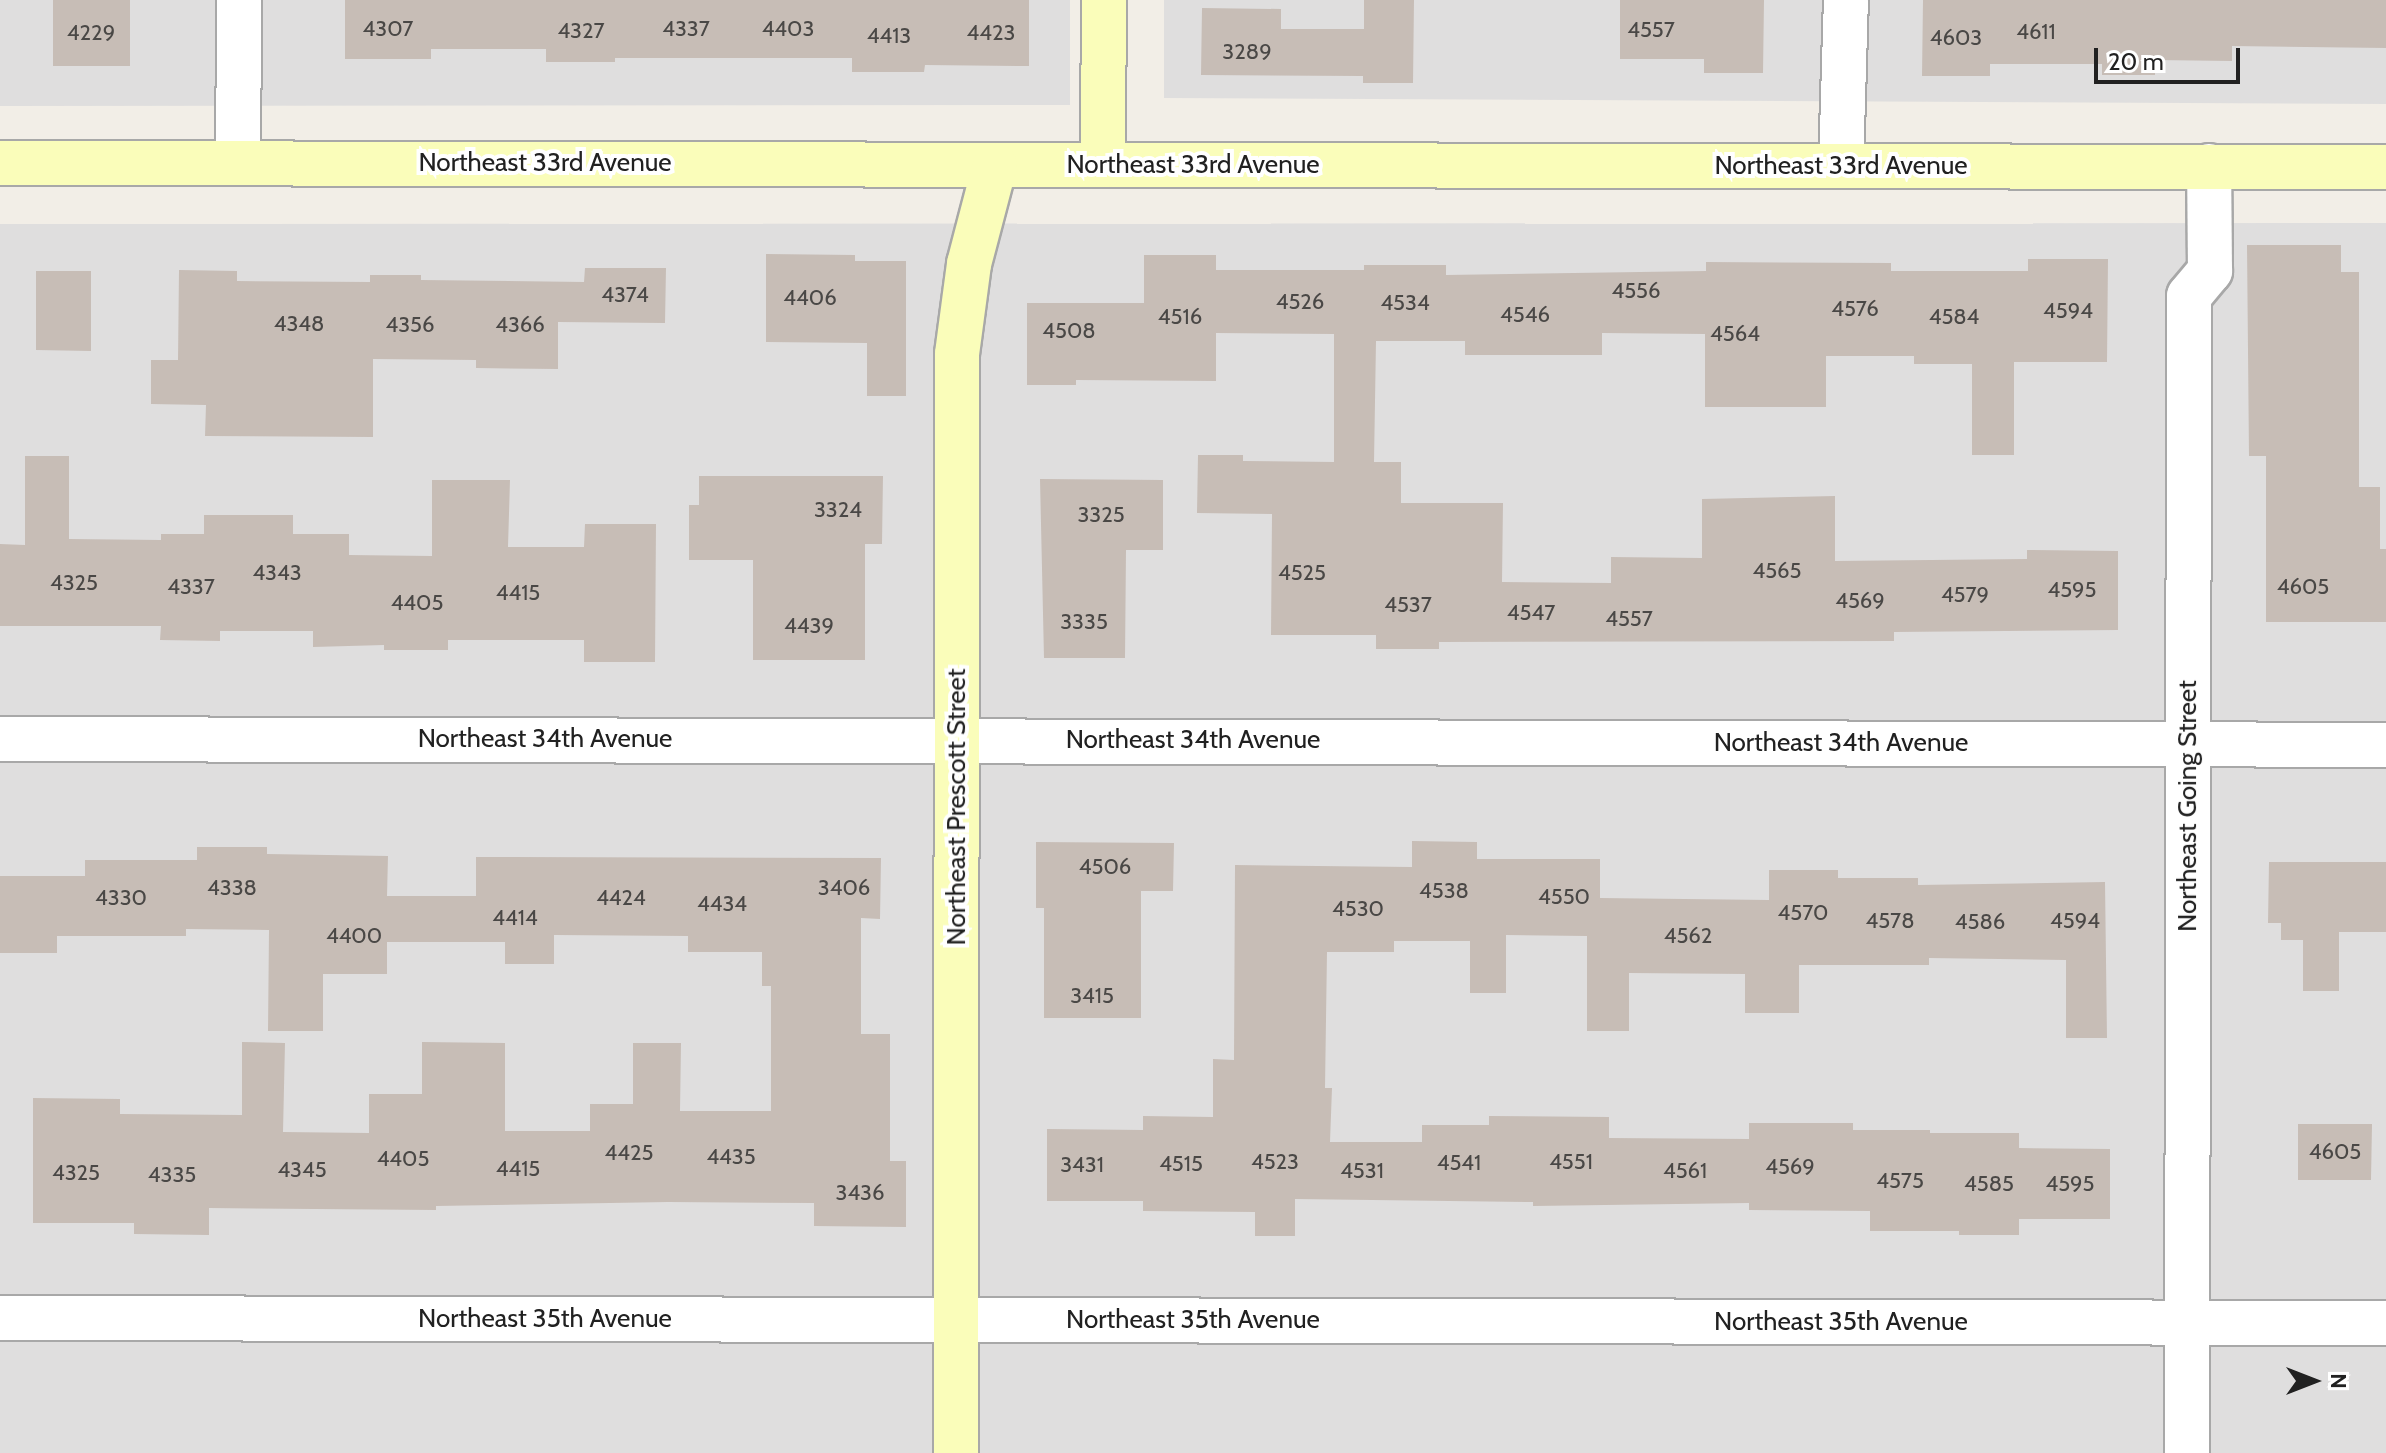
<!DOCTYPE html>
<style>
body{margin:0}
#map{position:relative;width:2386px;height:1453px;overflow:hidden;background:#f2eee7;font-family:Cabin,sans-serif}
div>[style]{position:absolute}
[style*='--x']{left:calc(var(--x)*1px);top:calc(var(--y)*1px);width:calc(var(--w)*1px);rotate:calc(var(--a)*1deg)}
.residential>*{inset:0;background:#dfdede}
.building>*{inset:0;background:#c7bdb6}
.roads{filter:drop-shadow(2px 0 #a8a8a8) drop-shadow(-2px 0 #a8a8a8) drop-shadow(0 2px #a8a8a8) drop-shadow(0 -2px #a8a8a8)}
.street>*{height:44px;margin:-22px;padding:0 22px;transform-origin:22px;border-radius:22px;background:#fff}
.secondary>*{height:44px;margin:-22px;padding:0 22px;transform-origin:22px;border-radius:22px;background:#fafdba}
span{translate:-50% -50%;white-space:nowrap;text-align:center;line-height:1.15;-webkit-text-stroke:8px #fff;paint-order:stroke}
.number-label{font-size:22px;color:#4a4846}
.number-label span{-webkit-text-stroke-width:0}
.street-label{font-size:26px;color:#212121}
.north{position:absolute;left:2274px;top:1341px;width:80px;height:80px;-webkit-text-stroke:6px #fff;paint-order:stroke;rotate:90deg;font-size:22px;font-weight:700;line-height:32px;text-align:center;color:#212121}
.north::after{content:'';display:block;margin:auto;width:28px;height:36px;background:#212121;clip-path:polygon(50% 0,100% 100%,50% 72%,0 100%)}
.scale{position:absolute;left:2094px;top:48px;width:146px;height:36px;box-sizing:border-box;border:4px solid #212121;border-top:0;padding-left:10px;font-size:24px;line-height:28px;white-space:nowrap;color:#212121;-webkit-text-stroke:6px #fff;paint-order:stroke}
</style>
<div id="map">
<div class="residential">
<div style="clip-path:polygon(0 0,1070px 0,1070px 105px,0 106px)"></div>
<div style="clip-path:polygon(1164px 0,2386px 0,2386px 104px,1164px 98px)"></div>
<div style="clip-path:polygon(2386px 223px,2386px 1453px,0 1453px,0 224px)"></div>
</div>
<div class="building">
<div style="clip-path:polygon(53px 0,130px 0,130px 66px,53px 66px)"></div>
<div style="clip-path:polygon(345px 0,1029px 0,1029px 66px,925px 65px,924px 72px,852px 72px,852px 58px,615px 58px,615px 62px,546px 62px,546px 49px,431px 49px,431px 59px,345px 59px)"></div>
<div style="clip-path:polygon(1364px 0,1414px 0,1413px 83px,1363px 83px,1363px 76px,1201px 75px,1202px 8px,1281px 9px,1281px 29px,1364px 29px)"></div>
<div style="clip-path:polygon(1620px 0,1764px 0,1763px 73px,1704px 73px,1704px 59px,1620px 59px)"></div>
<div style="clip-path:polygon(1923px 0,2386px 0,2386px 48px,2232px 46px,2232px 61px,2155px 60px,2155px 75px,2102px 75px,2102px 64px,1990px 64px,1990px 76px,1922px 76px)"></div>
<div style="clip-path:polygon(2247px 245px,2341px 245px,2341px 272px,2359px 272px,2359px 487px,2380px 487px,2380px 549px,2386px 549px,2386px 622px,2266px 622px,2266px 456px,2249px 456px)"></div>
<div style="clip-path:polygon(766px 254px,855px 255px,855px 261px,906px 261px,906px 396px,867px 396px,867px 343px,766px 342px)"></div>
<div style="clip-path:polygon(1144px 255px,1216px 255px,1216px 270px,1364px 270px,1364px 265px,1446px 265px,1446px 275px,1706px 271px,1706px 262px,1891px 263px,1891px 271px,2028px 271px,2028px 259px,2108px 259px,2107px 362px,2014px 362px,2014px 455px,1972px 455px,1972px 364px,1914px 364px,1914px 356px,1826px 356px,1826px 407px,1705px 407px,1705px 334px,1602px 333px,1602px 355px,1465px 355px,1465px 341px,1376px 341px,1374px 462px,1401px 462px,1401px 503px,1503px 503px,1502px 582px,1611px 583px,1611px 557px,1702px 558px,1702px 499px,1835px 496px,1835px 561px,2027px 559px,2027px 550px,2118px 551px,2118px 630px,1894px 632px,1894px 641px,1439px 642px,1439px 649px,1376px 649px,1376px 635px,1271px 635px,1272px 514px,1197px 513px,1198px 455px,1243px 455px,1243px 461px,1334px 462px,1334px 334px,1216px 333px,1216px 381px,1076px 380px,1076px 385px,1027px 385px,1027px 303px,1144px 303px)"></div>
<div style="clip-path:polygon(585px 268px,666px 268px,665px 323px,558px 322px,558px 369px,476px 368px,476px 360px,373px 359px,373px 437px,205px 436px,206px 405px,151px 404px,151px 360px,178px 360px,179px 270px,237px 271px,237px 281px,370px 282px,370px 275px,421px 275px,421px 280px,584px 282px)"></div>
<div style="clip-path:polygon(36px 271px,91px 271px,91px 351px,36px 350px)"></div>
<div style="clip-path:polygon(25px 456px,69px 456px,69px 539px,161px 540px,161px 534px,204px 534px,204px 515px,293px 515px,293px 534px,349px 534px,349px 555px,432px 556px,432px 480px,510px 480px,508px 547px,584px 547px,585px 524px,656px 524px,655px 662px,584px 662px,584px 640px,448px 640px,448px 650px,384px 650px,384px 645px,313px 647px,313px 631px,220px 631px,220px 641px,160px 640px,161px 626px,0 626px,0 544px,25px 545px)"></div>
<div style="clip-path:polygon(699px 476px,883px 476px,882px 544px,865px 544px,865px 660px,753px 660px,753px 560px,689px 560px,689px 505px,699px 505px)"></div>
<div style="clip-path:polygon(1040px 479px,1163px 480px,1163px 550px,1126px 550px,1125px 658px,1044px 658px)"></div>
<div style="clip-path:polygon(1412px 841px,1477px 842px,1477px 859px,1600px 859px,1600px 898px,1769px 900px,1769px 870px,1838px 870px,1838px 878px,1918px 878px,1918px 885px,2105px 882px,2107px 1038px,2066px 1038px,2066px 960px,1929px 958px,1929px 965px,1799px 965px,1799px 1013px,1745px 1013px,1745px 974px,1629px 973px,1629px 1031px,1587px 1031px,1587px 936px,1506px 935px,1506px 993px,1470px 993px,1470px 941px,1394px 941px,1394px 952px,1327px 952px,1325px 1088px,1332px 1088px,1330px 1142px,1422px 1142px,1422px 1125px,1489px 1125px,1489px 1116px,1609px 1117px,1609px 1138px,1749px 1139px,1749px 1123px,1853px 1123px,1853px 1130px,1930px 1130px,1930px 1133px,2019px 1133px,2019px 1148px,2110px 1149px,2110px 1219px,2019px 1219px,2019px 1235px,1959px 1235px,1959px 1231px,1870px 1231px,1870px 1211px,1749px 1210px,1749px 1203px,1533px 1206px,1533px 1202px,1295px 1199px,1295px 1236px,1255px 1236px,1255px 1212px,1143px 1211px,1143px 1201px,1047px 1201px,1047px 1129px,1143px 1130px,1143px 1116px,1213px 1117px,1213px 1059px,1234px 1060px,1235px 865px,1412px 867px)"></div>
<div style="clip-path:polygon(1036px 842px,1174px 843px,1173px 891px,1141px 891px,1141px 1018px,1044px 1018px,1044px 908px,1036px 908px)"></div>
<div style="clip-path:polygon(197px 847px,267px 847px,267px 854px,388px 856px,387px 896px,476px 896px,476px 857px,881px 858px,880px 919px,861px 918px,861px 1034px,890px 1034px,890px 1161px,906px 1161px,906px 1227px,814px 1226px,814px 1203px,668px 1202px,436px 1206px,436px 1210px,209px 1208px,209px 1235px,134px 1234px,134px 1223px,33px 1223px,33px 1098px,120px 1099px,120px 1114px,242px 1115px,242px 1042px,285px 1043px,283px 1132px,369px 1133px,369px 1094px,422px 1094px,422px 1042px,505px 1043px,505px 1131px,590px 1131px,590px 1104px,633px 1104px,633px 1043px,681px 1043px,680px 1111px,771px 1111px,771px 986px,762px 986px,762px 952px,688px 952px,688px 936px,554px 935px,554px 964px,505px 964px,505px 942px,387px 942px,387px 974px,323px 974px,323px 1031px,268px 1031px,269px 930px,186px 929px,186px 936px,57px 936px,57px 953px,0 953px,0 876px,85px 876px,85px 860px,197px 860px)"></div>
<div style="clip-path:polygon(2269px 862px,2386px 862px,2386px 932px,2339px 932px,2339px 991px,2303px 991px,2303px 940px,2281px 940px,2281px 923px,2268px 923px)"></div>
<div style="clip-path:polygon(2298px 1124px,2372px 1124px,2371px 1180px,2298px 1180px)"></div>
</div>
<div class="roads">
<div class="street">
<div style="--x:238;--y:162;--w:162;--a:-89.6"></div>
<div style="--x:1841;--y:166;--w:166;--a:-88.3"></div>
<div style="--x:0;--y:739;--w:2386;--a:0.14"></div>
<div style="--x:0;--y:1318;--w:2386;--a:0.12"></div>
<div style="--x:2187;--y:1453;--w:1157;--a:-89.9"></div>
<div style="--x:2189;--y:296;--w:33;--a:-50"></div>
<div style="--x:2210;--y:271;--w:105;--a:-90.5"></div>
</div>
<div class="secondary">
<div style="--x:0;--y:163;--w:2386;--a:0.1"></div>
<div style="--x:1103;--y:165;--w:165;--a:-89.7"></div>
<div style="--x:956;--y:1453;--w:1099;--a:-89.95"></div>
<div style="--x:957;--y:354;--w:91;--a:-82.4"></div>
<div style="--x:969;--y:264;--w:102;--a:-75.3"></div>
</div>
</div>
<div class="number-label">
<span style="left:388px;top:29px">4307</span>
<span style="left:686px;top:29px">4337</span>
<span style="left:788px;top:29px">4403</span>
<span style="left:1651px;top:30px">4557</span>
<span style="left:581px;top:31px">4327</span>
<span style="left:2036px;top:32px">4611</span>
<span style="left:91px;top:33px">4229</span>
<span style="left:991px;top:33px">4423</span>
<span style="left:889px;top:36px">4413</span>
<span style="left:1956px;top:38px">4603</span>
<span style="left:1247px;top:52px">3289</span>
<span style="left:1636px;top:291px">4556</span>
<span style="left:625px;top:295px">4374</span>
<span style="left:810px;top:298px">4406</span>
<span style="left:1300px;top:302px">4526</span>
<span style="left:1405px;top:303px">4534</span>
<span style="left:1855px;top:309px">4576</span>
<span style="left:2068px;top:311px">4594</span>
<span style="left:1525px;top:315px">4546</span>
<span style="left:1180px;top:317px">4516</span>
<span style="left:1954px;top:317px">4584</span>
<span style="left:299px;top:324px">4348</span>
<span style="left:410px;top:325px">4356</span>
<span style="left:520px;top:325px">4366</span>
<span style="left:1069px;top:331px">4508</span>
<span style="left:1735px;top:334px">4564</span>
<span style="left:838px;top:510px">3324</span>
<span style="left:1101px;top:515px">3325</span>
<span style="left:1777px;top:571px">4565</span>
<span style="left:277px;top:573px">4343</span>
<span style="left:1302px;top:573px">4525</span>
<span style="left:74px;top:583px">4325</span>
<span style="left:191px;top:587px">4337</span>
<span style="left:2303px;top:587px">4605</span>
<span style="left:2072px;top:590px">4595</span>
<span style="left:518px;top:593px">4415</span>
<span style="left:1965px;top:595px">4579</span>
<span style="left:1860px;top:601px">4569</span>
<span style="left:417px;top:603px">4405</span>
<span style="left:1408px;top:605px">4537</span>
<span style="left:1531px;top:613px">4547</span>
<span style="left:1629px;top:619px">4557</span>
<span style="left:1084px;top:622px">3335</span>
<span style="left:809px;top:626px">4439</span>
<span style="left:1105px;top:867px">4506</span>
<span style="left:232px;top:888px">4338</span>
<span style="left:844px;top:888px">3406</span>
<span style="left:1444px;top:891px">4538</span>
<span style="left:1564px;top:897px">4550</span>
<span style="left:121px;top:898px">4330</span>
<span style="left:621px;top:898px">4424</span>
<span style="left:722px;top:904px">4434</span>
<span style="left:1358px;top:909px">4530</span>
<span style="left:1803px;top:913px">4570</span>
<span style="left:515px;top:918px">4414</span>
<span style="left:1890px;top:921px">4578</span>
<span style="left:2075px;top:921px">4594</span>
<span style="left:1980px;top:922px">4586</span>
<span style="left:354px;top:936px">4400</span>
<span style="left:1688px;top:936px">4562</span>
<span style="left:1092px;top:996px">3415</span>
<span style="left:2335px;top:1152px">4605</span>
<span style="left:629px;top:1153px">4425</span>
<span style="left:731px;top:1157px">4435</span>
<span style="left:403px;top:1159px">4405</span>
<span style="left:1275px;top:1162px">4523</span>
<span style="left:1571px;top:1162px">4551</span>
<span style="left:1459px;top:1163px">4541</span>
<span style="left:1181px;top:1164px">4515</span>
<span style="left:1082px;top:1165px">3431</span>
<span style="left:1790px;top:1167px">4569</span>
<span style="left:518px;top:1169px">4415</span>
<span style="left:302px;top:1170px">4345</span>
<span style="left:1362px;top:1171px">4531</span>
<span style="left:1685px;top:1171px">4561</span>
<span style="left:76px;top:1173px">4325</span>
<span style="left:172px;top:1175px">4335</span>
<span style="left:1900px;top:1181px">4575</span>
<span style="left:1989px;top:1184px">4585</span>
<span style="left:2070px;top:1184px">4595</span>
<span style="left:860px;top:1193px">3436</span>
</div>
<div class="street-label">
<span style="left:545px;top:163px">Northeast 33rd Avenue</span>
<span style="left:1193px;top:165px">Northeast 33rd Avenue</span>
<span style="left:1841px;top:166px">Northeast 33rd Avenue</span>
<span style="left:545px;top:739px">Northeast 34th Avenue</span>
<span style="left:1193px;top:740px">Northeast 34th Avenue</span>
<span style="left:1841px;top:743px">Northeast 34th Avenue</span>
<span style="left:2188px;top:806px;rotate:-90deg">Northeast Going Street</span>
<span style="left:957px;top:807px;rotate:-90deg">Northeast Prescott Street</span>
<span style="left:545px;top:1319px">Northeast 35th Avenue</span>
<span style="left:1193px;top:1320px">Northeast 35th Avenue</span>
<span style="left:1841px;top:1322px">Northeast 35th Avenue</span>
</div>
<div class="north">N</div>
<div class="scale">20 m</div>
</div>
